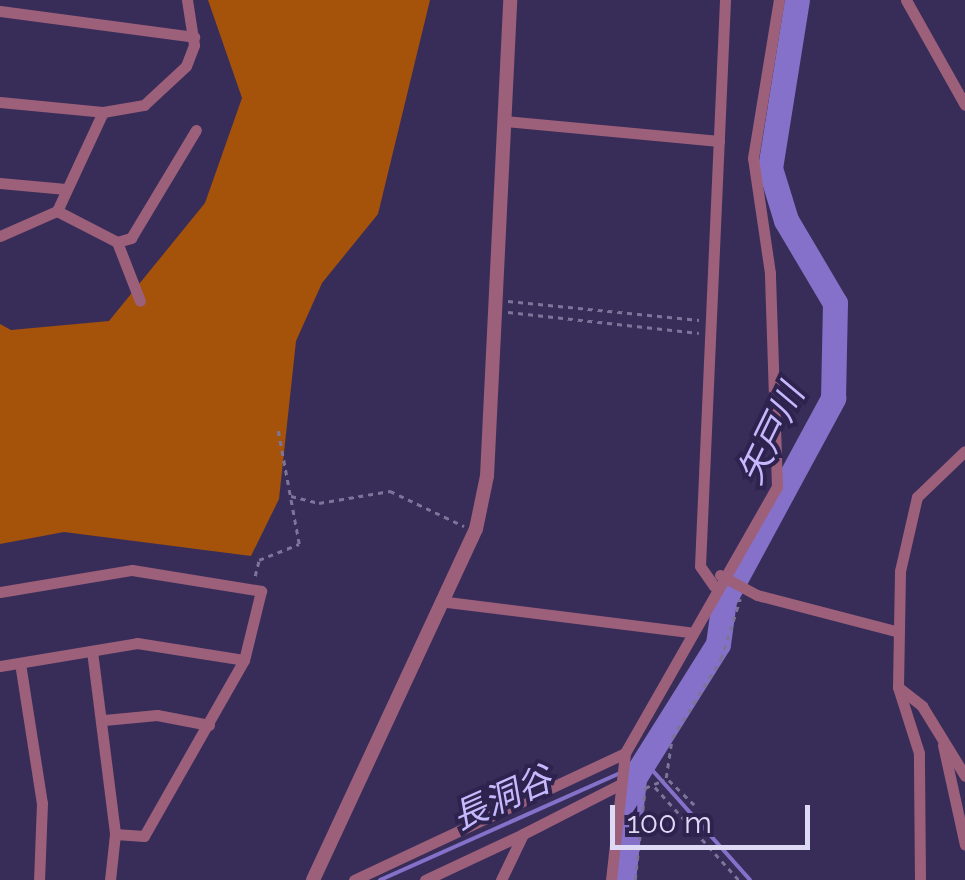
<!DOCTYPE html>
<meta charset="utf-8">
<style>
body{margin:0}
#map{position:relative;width:965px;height:880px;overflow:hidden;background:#382d59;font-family:Raleway,"Noto Sans JP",sans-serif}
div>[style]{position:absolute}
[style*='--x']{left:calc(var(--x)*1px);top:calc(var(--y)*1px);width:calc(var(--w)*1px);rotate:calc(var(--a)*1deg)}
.forest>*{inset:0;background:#a5520b}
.stream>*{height:4px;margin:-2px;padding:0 2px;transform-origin:2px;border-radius:2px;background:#8571c9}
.river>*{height:25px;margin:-12.5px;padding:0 12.5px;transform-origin:12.5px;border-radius:12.5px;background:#8571c9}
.path>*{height:2.5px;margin-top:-1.25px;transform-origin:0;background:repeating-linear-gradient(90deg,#7c7499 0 5px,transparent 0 10px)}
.minor>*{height:11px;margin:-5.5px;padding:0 5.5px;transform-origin:5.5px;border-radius:5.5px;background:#9d607a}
.tertiary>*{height:14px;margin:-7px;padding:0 7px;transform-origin:7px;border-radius:7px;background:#9d607a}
span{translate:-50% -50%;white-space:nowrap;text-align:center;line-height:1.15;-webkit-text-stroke:8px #2e234e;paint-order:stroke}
.water-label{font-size:35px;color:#c5b8fc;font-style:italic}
.scale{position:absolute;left:610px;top:805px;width:200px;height:45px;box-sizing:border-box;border:5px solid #dedaf5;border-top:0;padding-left:12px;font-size:30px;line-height:35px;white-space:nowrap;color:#dedaf5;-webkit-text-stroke:8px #2e234e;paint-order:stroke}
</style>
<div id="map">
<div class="forest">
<div style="clip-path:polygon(208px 0,430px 0,378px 214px,322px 283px,296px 341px,279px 499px,251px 556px,64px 532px,0 544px,0 324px,11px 330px,109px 321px,205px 203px,242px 98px)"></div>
</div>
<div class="stream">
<div style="--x:380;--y:880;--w:290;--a:-24"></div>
<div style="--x:645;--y:762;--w:158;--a:48.3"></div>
</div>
<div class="river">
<div style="--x:623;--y:880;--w:103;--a:-83.8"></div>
<div style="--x:634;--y:778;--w:158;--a:-57.9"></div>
<div style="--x:718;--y:644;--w:44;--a:-82.2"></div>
<div style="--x:724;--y:600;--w:230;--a:-61.6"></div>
<div style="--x:833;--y:398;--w:95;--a:-88.8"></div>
<div style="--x:835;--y:303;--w:96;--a:-120.6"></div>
<div style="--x:786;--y:220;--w:54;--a:-107.1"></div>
<div style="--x:770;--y:168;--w:170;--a:-80.9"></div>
</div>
<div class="path">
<div style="--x:508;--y:301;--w:192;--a:5.7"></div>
<div style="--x:508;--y:312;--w:192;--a:6.3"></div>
<div style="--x:291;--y:496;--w:29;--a:14"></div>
<div style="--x:319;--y:503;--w:72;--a:-9.6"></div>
<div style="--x:390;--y:491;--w:82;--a:25.3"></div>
<div style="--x:255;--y:576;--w:16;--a:-76"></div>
<div style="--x:259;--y:560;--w:43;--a:-21.8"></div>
<div style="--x:299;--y:544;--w:115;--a:-100.5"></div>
<div style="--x:655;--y:787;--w:125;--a:47.9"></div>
<div style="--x:694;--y:805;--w:39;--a:-136"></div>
<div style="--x:666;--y:778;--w:40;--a:-81.5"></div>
<div style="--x:672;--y:738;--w:93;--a:-58.2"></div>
<div style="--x:721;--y:659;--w:63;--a:-72.4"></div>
<div style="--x:635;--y:880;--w:93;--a:-83.8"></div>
<div style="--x:645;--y:788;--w:21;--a:-23"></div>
</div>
<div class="minor">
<div style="--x:906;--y:0;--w:120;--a:60.7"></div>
<div style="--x:0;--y:11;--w:196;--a:7.6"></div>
<div style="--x:0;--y:102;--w:103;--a:5.5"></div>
<div style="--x:103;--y:112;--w:42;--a:-9.7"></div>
<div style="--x:144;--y:105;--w:57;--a:-42.9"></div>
<div style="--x:186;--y:66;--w:22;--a:-69"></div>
<div style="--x:194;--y:45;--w:46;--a:-98.8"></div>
<div style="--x:504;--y:121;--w:216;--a:5.3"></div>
<div style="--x:0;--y:183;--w:66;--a:5.2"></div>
<div style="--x:57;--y:211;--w:68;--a:27.3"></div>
<div style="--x:117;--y:242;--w:63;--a:68.7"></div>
<div style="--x:0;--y:236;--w:62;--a:-23.7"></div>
<div style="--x:57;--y:211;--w:109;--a:-65.1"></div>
<div style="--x:117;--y:242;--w:15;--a:-16"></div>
<div style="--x:131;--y:238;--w:126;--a:-59"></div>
<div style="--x:720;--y:575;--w:42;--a:28.4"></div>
<div style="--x:757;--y:595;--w:143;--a:14.6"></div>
<div style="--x:714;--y:586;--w:24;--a:-125"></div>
<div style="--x:700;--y:566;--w:567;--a:-87.47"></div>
<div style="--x:0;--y:592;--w:134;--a:-9.5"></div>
<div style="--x:132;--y:570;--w:131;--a:9.2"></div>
<div style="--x:261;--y:591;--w:71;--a:103.8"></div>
<div style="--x:244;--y:660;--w:202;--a:119.6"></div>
<div style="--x:144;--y:836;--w:29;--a:-176"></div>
<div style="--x:447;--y:602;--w:244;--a:7.1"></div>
<div style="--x:92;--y:651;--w:184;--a:82.8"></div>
<div style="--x:115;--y:834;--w:46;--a:96.2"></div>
<div style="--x:20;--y:663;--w:142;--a:81.1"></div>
<div style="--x:42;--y:803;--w:77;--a:92.2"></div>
<div style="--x:0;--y:666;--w:139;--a:-9.5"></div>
<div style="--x:137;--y:643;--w:108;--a:9"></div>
<div style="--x:898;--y:687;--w:31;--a:38"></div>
<div style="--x:922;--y:706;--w:82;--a:58.4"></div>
<div style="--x:104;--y:720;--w:53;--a:-5.4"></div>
<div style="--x:157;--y:715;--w:53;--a:10.9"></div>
<div style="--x:943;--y:745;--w:102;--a:77.6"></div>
<div style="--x:354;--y:880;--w:299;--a:-25.1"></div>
<div style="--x:425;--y:880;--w:108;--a:-25.1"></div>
<div style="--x:501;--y:880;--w:51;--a:-64.4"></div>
<div style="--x:523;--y:834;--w:108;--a:-27"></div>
<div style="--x:611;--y:880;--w:128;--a:-83.7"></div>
<div style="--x:625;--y:753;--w:306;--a:-60.3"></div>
<div style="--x:777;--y:487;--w:214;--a:-91.9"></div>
<div style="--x:770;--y:273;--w:116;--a:-98.4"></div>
<div style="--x:753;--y:158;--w:160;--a:-80.7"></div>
<div style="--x:920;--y:880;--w:127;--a:-90.5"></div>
<div style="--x:919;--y:753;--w:69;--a:-107.7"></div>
<div style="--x:898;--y:687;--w:116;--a:-89"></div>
<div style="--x:900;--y:571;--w:76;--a:-77.1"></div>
<div style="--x:917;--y:497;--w:66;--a:-43.8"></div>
</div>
<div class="tertiary">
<div style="--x:313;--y:880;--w:387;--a:-65.1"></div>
<div style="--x:476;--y:529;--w:54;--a:-78.3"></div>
<div style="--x:487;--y:476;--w:477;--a:-87.2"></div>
</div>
<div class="water-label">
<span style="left:771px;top:434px;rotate:-64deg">矢戸川</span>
<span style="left:502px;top:798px;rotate:-24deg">長洞谷</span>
</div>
<div class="scale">100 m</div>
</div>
